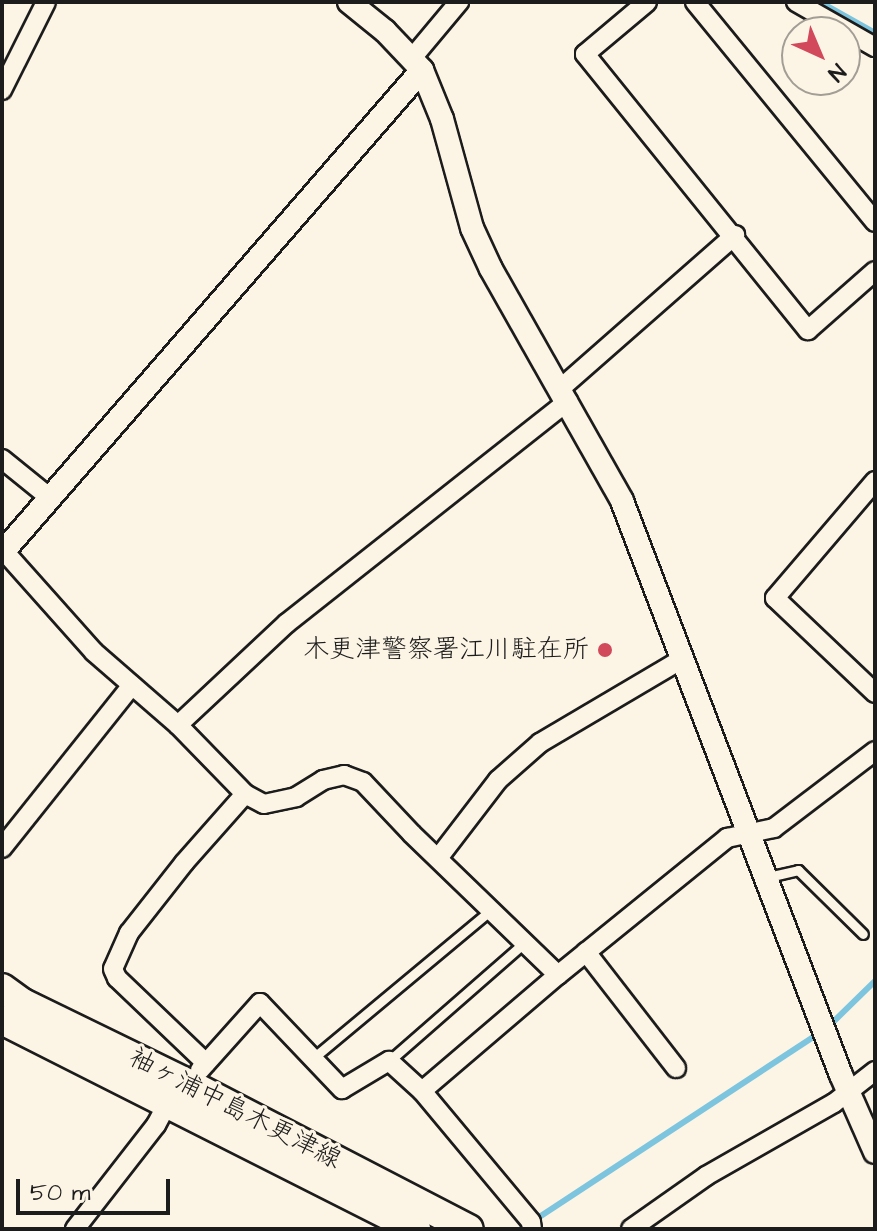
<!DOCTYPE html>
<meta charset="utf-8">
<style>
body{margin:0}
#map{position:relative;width:877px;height:1231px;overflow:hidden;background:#fcf5e5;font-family:"Architects Daughter","Klee One",sans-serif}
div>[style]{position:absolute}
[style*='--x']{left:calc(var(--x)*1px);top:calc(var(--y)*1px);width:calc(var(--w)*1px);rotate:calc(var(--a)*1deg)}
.stream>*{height:6px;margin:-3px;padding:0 3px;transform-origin:3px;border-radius:3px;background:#7dc5de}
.roads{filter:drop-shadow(2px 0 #1c1c1c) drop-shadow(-2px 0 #1c1c1c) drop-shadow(0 2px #1c1c1c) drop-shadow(0 -2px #1c1c1c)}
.service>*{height:9px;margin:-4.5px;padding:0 4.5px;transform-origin:4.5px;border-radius:4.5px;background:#fcf5e5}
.minor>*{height:18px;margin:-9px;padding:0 9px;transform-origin:9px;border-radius:9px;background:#fcf5e5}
.tertiary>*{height:22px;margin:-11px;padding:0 11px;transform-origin:11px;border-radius:11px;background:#fcf5e5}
.primary>*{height:28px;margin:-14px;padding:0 14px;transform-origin:14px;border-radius:14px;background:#fcf5e5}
.dots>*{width:22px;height:22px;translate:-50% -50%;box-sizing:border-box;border:4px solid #fcf5e5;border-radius:50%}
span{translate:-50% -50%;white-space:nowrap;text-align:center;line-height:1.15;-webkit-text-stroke:6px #fcf5e5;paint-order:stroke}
.poi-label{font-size:26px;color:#1c1c1c}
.right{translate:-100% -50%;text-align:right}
.street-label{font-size:26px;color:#1c1c1c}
.frame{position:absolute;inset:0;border:4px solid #1c1c1c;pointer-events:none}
.north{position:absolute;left:781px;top:16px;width:80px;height:80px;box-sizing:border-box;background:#fcf5e5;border:2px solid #a29e95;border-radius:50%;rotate:136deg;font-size:22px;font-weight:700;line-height:32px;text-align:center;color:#1c1c1c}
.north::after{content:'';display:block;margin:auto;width:28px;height:36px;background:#d1495b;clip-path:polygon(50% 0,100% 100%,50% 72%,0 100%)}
.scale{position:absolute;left:16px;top:1179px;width:154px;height:36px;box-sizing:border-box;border:4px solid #1c1c1c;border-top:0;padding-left:10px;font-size:24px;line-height:28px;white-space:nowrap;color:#1c1c1c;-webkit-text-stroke:6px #fcf5e5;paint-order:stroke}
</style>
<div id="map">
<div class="stream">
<div style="--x:820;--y:2;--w:63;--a:29.4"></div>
<div style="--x:828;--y:1027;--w:66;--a:-44.4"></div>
<div style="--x:521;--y:1229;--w:357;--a:-33.3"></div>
</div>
<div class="roads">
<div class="service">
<div style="--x:768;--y:877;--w:31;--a:-13"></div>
<div style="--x:798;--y:870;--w:91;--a:44.6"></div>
<div style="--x:312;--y:1059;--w:233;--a:-39.8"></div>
<div style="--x:389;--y:1061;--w:181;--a:-41.2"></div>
</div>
<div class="minor">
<div style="--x:647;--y:2;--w:81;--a:140"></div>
<div style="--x:585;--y:54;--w:355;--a:51.1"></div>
<div style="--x:808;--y:330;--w:89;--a:-41.4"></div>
<div style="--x:695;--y:2;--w:284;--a:50.7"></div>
<div style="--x:796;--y:2;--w:91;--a:29.7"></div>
<div style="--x:413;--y:57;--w:72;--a:-50.1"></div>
<div style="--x:2;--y:90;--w:98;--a:-63.4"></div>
<div style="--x:561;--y:388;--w:232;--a:-41.3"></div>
<div style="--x:2;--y:459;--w:60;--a:39"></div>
<div style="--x:875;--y:481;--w:154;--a:130.5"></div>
<div style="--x:775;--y:598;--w:138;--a:43.5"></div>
<div style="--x:4;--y:551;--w:135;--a:48.3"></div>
<div style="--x:94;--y:652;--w:111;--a:41"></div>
<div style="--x:178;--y:725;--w:96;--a:45.8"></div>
<div style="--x:245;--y:794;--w:92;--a:131.5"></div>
<div style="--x:184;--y:863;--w:89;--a:128.2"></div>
<div style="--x:129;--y:933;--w:39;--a:114"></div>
<div style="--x:113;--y:969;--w:10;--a:66"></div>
<div style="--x:117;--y:978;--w:123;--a:43.7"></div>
<div style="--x:178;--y:725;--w:149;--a:-43.1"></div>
<div style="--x:287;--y:623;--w:358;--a:-38.3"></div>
<div style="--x:245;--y:794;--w:21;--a:28"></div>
<div style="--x:264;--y:804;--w:33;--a:-12"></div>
<div style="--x:296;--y:797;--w:32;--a:-32"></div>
<div style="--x:323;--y:780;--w:22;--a:-13"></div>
<div style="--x:344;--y:775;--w:20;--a:20"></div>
<div style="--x:363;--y:782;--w:71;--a:46.7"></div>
<div style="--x:412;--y:834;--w:203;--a:44"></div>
<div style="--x:2;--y:848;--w:208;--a:-51.4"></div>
<div style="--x:439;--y:857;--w:97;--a:-52.5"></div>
<div style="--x:498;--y:780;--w:56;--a:-41.4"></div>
<div style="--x:540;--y:743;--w:165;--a:-30.6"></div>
<div style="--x:586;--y:952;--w:147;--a:52.2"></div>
<div style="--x:200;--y:1070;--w:90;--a:-48.2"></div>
<div style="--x:260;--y:1003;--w:119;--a:46.4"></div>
<div style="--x:342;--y:1089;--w:55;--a:-30.8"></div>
<div style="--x:389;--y:1061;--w:45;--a:42.3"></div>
<div style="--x:422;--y:1091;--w:170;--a:50.2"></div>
<div style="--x:531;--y:1222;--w:7;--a:82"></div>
<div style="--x:422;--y:1091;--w:179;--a:-40.5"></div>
<div style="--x:558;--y:975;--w:218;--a:-39"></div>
<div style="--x:727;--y:838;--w:48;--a:-12"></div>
<div style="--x:774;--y:828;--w:127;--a:-37.3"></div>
<div style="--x:75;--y:1229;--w:132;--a:-52.1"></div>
<div style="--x:156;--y:1125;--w:24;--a:-62"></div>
<div style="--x:631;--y:1229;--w:92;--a:-35.2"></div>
<div style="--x:706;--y:1176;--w:147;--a:-29.7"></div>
<div style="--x:834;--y:1103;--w:52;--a:-38"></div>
</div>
<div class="tertiary">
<div style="--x:349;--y:2;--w:46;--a:38.9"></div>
<div style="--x:385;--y:31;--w:54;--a:46.5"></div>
<div style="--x:422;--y:70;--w:53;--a:67.8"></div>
<div style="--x:442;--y:119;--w:113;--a:74.6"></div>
<div style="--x:472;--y:228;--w:45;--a:65.1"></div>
<div style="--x:491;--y:269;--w:266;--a:60.5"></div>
<div style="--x:622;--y:501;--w:614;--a:69.12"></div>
<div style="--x:841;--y:1075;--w:84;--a:66.2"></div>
<div style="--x:2;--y:553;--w:640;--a:-48.99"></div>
</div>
<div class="primary">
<div style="--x:2;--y:988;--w:26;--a:36"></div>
<div style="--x:23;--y:1003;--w:185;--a:26"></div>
<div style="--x:189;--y:1084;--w:315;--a:27.4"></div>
<div style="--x:2;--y:1020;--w:464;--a:26.8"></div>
</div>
</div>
<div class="dots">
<div style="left:605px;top:650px;background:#d1495b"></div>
</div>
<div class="poi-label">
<span class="right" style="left:589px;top:650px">木更津警察署江川駐在所</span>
</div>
<div class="street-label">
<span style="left:235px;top:1109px;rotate:27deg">袖ヶ浦中島木更津線</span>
</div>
<div class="frame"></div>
<div class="north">N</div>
<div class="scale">50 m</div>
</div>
